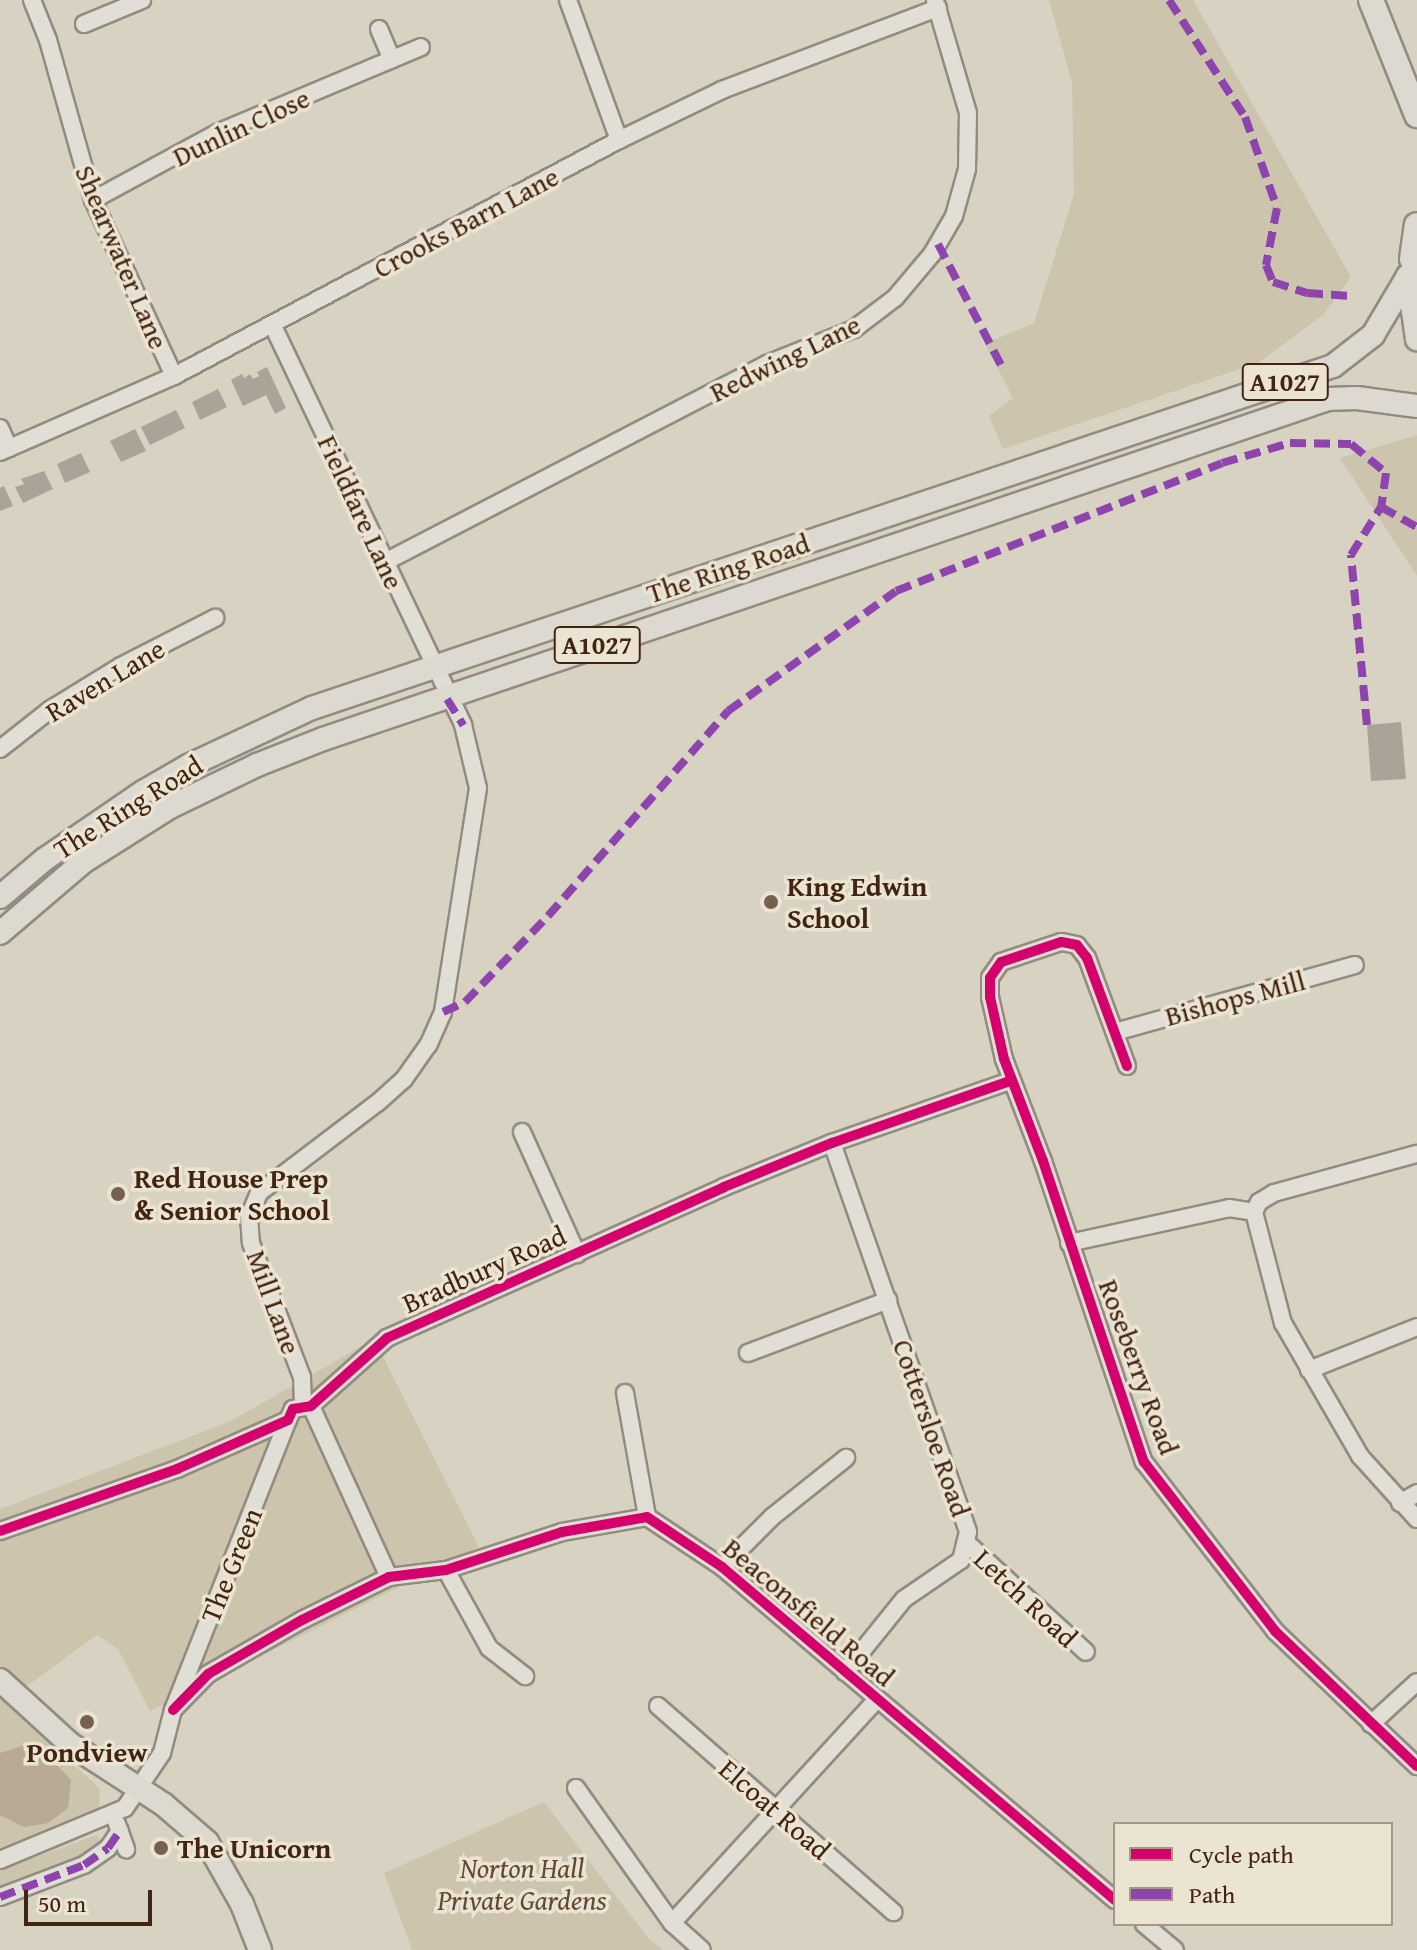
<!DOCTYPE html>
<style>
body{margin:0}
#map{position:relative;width:1417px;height:1950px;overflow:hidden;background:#d7d2c2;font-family:"Gentium Book Plus",serif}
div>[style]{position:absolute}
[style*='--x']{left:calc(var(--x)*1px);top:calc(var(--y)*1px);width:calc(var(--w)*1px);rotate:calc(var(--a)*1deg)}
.green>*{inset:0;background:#cdc4ad}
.water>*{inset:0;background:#b8aa94}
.building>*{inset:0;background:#aaa498}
.roads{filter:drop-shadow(2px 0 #928b80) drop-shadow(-2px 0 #928b80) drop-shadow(0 2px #928b80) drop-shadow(0 -2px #928b80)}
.minor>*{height:16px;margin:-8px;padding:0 8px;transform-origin:8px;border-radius:8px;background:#e1ded6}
.major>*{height:22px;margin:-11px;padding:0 11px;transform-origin:11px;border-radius:11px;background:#dcd9d0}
.highway>*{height:24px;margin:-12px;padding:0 12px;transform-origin:12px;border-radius:12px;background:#dcd9d0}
.quiet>*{height:8px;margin-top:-4px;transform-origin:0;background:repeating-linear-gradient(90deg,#8e44ad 0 16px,transparent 0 24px)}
.cycleway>*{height:10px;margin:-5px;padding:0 5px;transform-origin:5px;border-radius:5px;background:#d6006c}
.dots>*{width:22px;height:22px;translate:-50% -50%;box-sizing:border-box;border:4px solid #ebe4d2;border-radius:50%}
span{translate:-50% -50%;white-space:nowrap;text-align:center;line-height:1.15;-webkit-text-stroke:7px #ebe4d2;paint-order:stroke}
.shield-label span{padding:2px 6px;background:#ebe4d2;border:2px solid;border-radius:6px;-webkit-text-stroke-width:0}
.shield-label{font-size:26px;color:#412411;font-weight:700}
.street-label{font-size:28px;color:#412411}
.poi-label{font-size:28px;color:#412411;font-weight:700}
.left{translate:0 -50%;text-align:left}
.park-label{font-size:28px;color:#624934;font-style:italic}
.legend{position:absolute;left:1113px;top:1822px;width:280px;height:104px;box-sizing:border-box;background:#ebe4d2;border:2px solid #a79785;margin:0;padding:10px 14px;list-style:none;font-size:24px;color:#412411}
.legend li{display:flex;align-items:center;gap:16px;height:40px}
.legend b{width:40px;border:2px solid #a79785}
.scale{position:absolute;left:24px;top:1890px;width:128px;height:36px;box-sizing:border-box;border:4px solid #412411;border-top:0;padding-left:10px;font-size:24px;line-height:28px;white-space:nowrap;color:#412411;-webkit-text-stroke:6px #ebe4d2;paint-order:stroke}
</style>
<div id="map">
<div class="green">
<div style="clip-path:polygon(1049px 0,1193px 0,1351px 277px,1324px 314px,1258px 363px,1003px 449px,989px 416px,1013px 398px,985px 344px,1034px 323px,1074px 194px,1072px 83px)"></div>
<div style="clip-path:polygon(1417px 435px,1417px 576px,1340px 458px)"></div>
<div style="clip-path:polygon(374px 1339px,479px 1547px,150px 1711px,118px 1649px,97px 1635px,5px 1702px,100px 1789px,99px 1807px,0 1848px,0 1509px,229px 1422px)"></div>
<div style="clip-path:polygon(544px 1802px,648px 1938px,663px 1950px,412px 1950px,384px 1873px)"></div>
<div style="clip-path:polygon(97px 1835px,100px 1841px,96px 1849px,83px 1858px,0 1890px,0 1870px)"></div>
</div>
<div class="water">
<div style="clip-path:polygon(22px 1746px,45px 1753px,71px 1780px,68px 1808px,48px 1823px,24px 1827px,0 1815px,0 1753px)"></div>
</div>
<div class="building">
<div style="clip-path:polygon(267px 367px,286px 408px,275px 414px,266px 395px,243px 406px,231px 380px,242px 374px,244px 378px,250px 374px,253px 379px,259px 376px,257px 372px)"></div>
<div style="clip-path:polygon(218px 389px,227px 407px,200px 420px,192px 402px)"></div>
<div style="clip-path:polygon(176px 410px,185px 428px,150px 445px,141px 427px)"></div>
<div style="clip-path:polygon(135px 429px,146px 451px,121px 462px,110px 441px)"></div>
<div style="clip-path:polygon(81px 453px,90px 472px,65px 483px,57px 464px)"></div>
<div style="clip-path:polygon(44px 471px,53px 489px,23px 503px,15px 487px,24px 484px,21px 479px)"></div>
<div style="clip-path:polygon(4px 486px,13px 506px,0 511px,0 488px)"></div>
<div style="clip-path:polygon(1401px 722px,1406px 779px,1371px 781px,1367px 725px)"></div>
</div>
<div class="roads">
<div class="minor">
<div style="--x:32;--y:0;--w:43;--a:68.2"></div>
<div style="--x:48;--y:40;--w:166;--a:74.3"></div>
<div style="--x:93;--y:200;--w:194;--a:65.3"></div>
<div style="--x:568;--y:0;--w:149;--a:70"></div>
<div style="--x:84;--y:24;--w:63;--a:-22.5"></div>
<div style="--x:379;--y:29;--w:33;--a:67"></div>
<div style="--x:93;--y:200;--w:143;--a:-28.4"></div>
<div style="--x:219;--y:132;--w:219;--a:-22.8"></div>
<div style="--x:273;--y:326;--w:442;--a:64.5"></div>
<div style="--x:463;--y:725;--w:65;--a:76.6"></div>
<div style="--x:478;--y:788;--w:227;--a:98.9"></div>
<div style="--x:443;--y:1012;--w:36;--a:114"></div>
<div style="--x:428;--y:1045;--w:42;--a:125.2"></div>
<div style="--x:404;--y:1079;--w:36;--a:138"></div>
<div style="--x:377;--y:1103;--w:148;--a:142.7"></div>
<div style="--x:259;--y:1193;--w:25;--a:113"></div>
<div style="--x:249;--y:1216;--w:27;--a:86"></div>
<div style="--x:251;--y:1243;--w:143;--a:69.2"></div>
<div style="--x:302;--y:1377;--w:28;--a:88"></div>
<div style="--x:0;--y:428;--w:22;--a:66"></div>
<div style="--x:0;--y:452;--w:190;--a:-23.6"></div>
<div style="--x:174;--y:376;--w:504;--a:-27.94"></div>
<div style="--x:619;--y:140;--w:114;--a:-25.9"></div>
<div style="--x:722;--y:90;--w:231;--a:-20.8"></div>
<div style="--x:385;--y:562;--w:430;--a:-27.4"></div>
<div style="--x:767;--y:364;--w:94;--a:-21.9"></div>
<div style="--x:854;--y:329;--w:51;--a:-37.1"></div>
<div style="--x:895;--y:298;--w:57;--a:-49.9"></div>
<div style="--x:932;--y:254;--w:44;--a:-59.9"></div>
<div style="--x:954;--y:216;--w:49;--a:-74.5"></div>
<div style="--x:967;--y:169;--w:56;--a:-89"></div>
<div style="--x:968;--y:113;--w:117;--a:-106.4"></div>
<div style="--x:0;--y:749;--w:65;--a:-38.1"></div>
<div style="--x:51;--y:709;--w:82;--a:-31.6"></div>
<div style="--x:121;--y:666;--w:106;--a:-27.1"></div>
<div style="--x:1115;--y:1032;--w:249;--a:-15.6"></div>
<div style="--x:1127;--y:1066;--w:115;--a:-110.3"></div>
<div style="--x:1087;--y:958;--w:16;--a:-128"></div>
<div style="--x:1077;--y:945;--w:16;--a:-169"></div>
<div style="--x:1061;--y:942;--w:63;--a:161.6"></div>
<div style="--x:1001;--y:962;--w:19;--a:125"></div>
<div style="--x:990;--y:978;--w:19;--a:90"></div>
<div style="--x:990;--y:997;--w:64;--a:77.3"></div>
<div style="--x:1004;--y:1059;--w:109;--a:69.1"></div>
<div style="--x:1043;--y:1161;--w:317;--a:71.5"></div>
<div style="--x:1144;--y:1462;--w:214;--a:52.2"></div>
<div style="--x:1275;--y:1631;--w:196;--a:43.6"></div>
<div style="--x:522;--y:1132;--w:134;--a:65.7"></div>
<div style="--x:832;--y:1143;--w:412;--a:70.7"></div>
<div style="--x:968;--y:1532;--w:29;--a:104"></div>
<div style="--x:961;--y:1560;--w:69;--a:145.6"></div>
<div style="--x:904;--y:1599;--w:94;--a:128.9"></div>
<div style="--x:1254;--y:1212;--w:115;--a:75.4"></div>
<div style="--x:1283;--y:1323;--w:154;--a:59.9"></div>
<div style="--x:1360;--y:1456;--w:85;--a:47.9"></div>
<div style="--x:1069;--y:1243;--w:164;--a:-12.3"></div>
<div style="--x:1229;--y:1208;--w:25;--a:9"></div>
<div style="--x:1254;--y:1212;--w:11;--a:-63"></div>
<div style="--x:1259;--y:1202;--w:17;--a:-31"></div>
<div style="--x:1274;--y:1193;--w:148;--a:-15.3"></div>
<div style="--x:748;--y:1353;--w:150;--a:-20.7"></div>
<div style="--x:1309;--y:1370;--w:116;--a:-21.7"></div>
<div style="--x:625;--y:1393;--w:126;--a:79.9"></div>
<div style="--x:311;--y:1406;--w:188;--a:65.5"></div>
<div style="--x:1400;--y:1503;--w:20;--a:-30"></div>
<div style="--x:0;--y:1531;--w:188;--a:-19.3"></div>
<div style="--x:177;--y:1469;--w:121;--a:-23.8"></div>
<div style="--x:288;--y:1420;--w:12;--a:-66"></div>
<div style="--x:293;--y:1409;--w:18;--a:-9"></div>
<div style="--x:311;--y:1406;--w:102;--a:-41.8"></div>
<div style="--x:387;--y:1338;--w:369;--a:-24.1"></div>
<div style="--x:724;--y:1187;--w:117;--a:-22.2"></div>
<div style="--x:832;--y:1143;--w:188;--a:-19.2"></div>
<div style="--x:967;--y:1543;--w:161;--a:42.5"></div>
<div style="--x:722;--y:1567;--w:71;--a:-45"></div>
<div style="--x:772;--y:1517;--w:95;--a:-38.6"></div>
<div style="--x:446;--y:1570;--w:89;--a:61.1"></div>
<div style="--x:489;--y:1648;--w:46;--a:37.9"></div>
<div style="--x:658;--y:1706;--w:313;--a:41.2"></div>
<div style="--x:173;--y:1710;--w:50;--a:-45.8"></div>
<div style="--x:208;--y:1674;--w:108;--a:-29.9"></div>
<div style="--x:302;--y:1620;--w:97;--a:-26.3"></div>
<div style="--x:389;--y:1577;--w:57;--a:-7"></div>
<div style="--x:446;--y:1570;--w:122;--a:-18.1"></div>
<div style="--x:562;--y:1532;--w:86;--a:-10"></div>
<div style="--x:647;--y:1517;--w:90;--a:33.7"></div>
<div style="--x:722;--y:1567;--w:515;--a:40.28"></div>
<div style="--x:1371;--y:1724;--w:62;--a:-42.4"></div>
<div style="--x:576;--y:1788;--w:166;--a:54.6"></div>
<div style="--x:672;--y:1923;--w:40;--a:42"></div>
<div style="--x:117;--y:1824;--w:27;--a:70"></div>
<div style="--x:0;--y:1860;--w:135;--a:-22.6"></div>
<div style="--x:125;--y:1808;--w:66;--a:-56.1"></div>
<div style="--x:162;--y:1753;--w:44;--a:-75.7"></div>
<div style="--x:173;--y:1710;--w:312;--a:-68.4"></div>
<div style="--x:0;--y:1897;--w:90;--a:-20.9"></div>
<div style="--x:84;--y:1865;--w:29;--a:-35"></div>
<div style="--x:108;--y:1848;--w:21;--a:-55"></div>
<div style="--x:672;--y:1923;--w:302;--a:-47.5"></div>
<div style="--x:1144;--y:1924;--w:40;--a:40"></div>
</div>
<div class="major">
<div style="--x:1408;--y:276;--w:64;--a:81.9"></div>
<div style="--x:0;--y:897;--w:59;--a:-40.2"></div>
<div style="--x:45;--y:859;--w:119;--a:-34.4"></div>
<div style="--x:143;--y:792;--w:52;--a:-30"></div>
<div style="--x:188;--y:766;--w:137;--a:-25.1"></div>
<div style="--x:312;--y:708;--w:1077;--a:-18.52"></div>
<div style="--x:1333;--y:366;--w:51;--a:-37.8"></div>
<div style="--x:1373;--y:335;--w:69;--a:-59.3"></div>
<div style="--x:0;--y:933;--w:109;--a:-40.5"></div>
<div style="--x:83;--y:862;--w:103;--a:-32.3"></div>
<div style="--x:170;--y:807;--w:97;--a:-25.8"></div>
<div style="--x:257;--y:765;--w:71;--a:-21.5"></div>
<div style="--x:323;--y:739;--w:1061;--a:-18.69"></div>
<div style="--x:1328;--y:399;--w:29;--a:-2"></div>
<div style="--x:1357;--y:398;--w:61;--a:7.6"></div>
<div style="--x:0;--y:1680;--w:95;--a:42.4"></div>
<div style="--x:70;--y:1744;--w:111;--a:32.8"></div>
<div style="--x:163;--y:1804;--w:58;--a:40.8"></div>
<div style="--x:207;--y:1842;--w:71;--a:60.6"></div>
<div style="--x:242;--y:1904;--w:49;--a:68.6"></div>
</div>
<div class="highway">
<div style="--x:1371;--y:0;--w:124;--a:68.2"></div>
<div style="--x:1412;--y:259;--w:34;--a:-82"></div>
</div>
</div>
<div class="quiet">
<div style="--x:1169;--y:0;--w:140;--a:57"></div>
<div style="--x:1245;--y:117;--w:96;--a:70.6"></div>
<div style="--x:1277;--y:208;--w:58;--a:100.9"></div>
<div style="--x:1266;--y:265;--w:18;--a:68"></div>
<div style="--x:1273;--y:282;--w:36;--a:18"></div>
<div style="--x:1307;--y:293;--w:43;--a:4"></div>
<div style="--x:938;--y:244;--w:141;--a:62.5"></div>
<div style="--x:447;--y:699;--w:31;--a:58"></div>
<div style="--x:1367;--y:725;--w:171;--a:-95.4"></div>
<div style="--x:1351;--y:555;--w:57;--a:-58"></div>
<div style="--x:443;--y:1012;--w:24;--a:-24"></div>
<div style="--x:465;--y:1002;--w:120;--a:-46"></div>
<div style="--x:548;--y:916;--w:273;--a:-48.7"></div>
<div style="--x:728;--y:711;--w:206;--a:-35.5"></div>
<div style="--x:896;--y:591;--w:350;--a:-21.4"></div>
<div style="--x:1222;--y:463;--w:71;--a:-16.4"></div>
<div style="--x:1290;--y:443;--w:61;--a:0.9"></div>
<div style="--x:1351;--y:444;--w:45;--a:39.6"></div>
<div style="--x:1386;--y:473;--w:34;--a:98"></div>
<div style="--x:1381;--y:507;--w:41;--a:29.1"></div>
<div style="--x:0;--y:1897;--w:90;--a:-20.9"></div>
<div style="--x:84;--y:1865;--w:29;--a:-35"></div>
<div style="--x:108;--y:1848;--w:21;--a:-55"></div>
</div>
<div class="cycleway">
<div style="--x:1127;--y:1066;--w:115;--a:-110.3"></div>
<div style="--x:1087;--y:958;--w:16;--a:-128"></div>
<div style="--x:1077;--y:945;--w:16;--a:-169"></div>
<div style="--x:1061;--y:942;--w:63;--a:161.6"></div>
<div style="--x:1001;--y:962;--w:19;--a:125"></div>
<div style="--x:990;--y:978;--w:19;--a:90"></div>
<div style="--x:990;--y:997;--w:64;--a:77.3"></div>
<div style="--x:1004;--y:1059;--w:109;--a:69.1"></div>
<div style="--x:1043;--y:1161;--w:317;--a:71.5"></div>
<div style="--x:1144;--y:1462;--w:214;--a:52.2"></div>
<div style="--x:1275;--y:1631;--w:196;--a:43.6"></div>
<div style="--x:0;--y:1531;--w:188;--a:-19.3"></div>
<div style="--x:177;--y:1469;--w:121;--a:-23.8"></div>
<div style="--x:288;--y:1420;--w:12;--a:-66"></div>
<div style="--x:293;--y:1409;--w:18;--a:-9"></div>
<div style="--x:311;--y:1406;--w:102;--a:-41.8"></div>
<div style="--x:387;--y:1338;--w:369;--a:-24.1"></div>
<div style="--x:724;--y:1187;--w:117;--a:-22.2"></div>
<div style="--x:832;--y:1143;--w:188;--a:-19.2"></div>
<div style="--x:173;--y:1710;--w:50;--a:-45.8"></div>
<div style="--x:208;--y:1674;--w:108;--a:-29.9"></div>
<div style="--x:302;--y:1620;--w:97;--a:-26.3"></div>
<div style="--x:389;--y:1577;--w:57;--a:-7"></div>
<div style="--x:446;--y:1570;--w:122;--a:-18.1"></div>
<div style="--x:562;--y:1532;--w:86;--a:-10"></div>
<div style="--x:647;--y:1517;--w:90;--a:33.7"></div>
<div style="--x:722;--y:1567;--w:515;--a:40.28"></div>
</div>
<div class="dots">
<div style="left:771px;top:902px;background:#76614f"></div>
<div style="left:118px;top:1194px;background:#76614f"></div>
<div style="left:87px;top:1722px;background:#76614f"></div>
<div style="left:161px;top:1848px;background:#76614f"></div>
</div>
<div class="shield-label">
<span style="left:1285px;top:382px">A1027</span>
<span style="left:597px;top:645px">A1027</span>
</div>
<div class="street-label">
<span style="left:241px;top:127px;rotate:-25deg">Dunlin Close</span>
<span style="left:466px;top:222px;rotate:-28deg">Crooks Barn Lane</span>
<span style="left:122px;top:257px;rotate:67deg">Shearwater Lane</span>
<span style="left:785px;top:358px;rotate:-26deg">Redwing Lane</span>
<span style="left:361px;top:512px;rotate:65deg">Fieldfare Lane</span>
<span style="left:728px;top:568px;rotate:-18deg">The Ring Road</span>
<span style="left:105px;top:680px;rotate:-31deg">Raven Lane</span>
<span style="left:128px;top:807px;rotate:-32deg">The Ring Road</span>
<span style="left:1235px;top:998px;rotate:-15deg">Bishops Mill</span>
<span style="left:484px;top:1269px;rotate:-24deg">Bradbury Road</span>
<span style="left:274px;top:1302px;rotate:70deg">Mill Lane</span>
<span style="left:1139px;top:1367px;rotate:70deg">Roseberry Road</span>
<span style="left:932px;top:1428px;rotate:71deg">Cottersloe Road</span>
<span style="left:231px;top:1565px;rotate:-68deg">The Green</span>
<span style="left:1026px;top:1598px;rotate:43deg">Letch Road</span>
<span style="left:809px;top:1612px;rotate:40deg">Beaconsfield Road</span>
<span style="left:775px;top:1809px;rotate:41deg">Elcoat Road</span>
</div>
<div class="poi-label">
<span class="left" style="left:787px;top:902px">King Edwin<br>School</span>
<span class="left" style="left:134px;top:1194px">Red House Prep<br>&amp; Senior School</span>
<span style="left:87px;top:1752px">Pondview</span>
<span class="left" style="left:177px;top:1848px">The Unicorn</span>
</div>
<div class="park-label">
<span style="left:522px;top:1884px">Norton Hall<br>Private Gardens</span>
</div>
<ul class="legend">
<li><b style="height:10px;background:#d6006c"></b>Cycle path</li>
<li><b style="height:10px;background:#8e44ad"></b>Path</li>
</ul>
<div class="scale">50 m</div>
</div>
